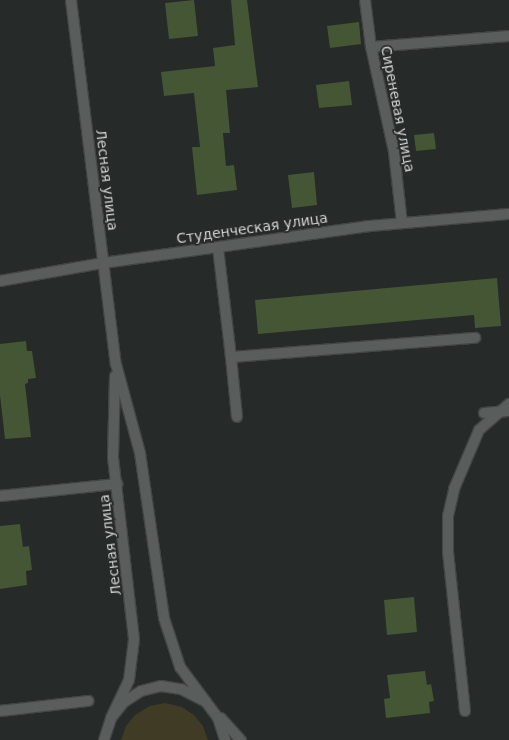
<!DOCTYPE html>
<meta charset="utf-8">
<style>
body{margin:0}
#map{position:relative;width:509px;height:740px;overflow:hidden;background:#262a28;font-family:"DejaVu Sans",sans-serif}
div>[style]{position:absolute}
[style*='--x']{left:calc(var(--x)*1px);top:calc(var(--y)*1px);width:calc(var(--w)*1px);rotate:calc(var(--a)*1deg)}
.green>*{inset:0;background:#403b24}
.building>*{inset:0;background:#445634}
.roads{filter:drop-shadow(1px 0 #424543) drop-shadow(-1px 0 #424543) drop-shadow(0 1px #424543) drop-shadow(0 -1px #424543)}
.service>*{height:10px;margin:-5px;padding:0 5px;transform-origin:5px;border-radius:5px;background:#595d5b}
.minor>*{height:10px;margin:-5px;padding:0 5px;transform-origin:5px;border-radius:5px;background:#595d5b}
span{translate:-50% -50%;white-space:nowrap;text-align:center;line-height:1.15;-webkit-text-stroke:3.5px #262a28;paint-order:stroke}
.street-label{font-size:14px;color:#d2d5d3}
</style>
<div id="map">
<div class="green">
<div style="clip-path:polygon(165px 703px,182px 707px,194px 715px,203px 726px,208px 740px,121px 740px,126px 726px,135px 715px,150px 706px)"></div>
</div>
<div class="building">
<div style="clip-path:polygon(194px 0,198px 36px,169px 39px,165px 3px)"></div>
<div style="clip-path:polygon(231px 0,247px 0,258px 87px,226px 90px,230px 133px,223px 133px,226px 166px,234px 165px,237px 190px,197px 195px,192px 147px,200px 147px,194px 93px,164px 96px,161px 72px,215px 66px,213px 48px,235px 45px)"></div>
<div style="clip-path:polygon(359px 22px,361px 44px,330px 48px,327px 26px)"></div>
<div style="clip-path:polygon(349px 81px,352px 105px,319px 108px,316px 85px)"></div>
<div style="clip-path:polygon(434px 133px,436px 149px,416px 151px,414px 135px)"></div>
<div style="clip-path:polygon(314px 172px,317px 205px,292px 208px,288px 175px)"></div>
<div style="clip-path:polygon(497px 278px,501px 326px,475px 328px,474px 315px,258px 334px,255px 300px)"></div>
<div style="clip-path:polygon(26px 341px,27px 351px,32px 351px,36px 378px,28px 379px,28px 383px,25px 384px,31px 437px,5px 439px,0 395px,0 344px)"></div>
<div style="clip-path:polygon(20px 524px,23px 547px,29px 546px,32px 570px,26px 571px,27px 585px,0 589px,0 526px)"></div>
<div style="clip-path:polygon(414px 597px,417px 632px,387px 635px,384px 600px)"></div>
<div style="clip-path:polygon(425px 671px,427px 685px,431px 684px,434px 701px,429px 702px,430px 713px,386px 718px,384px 699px,390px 698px,387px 675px)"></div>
</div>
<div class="roads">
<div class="service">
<div style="--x:371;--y:47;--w:138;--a:-4.6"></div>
<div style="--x:218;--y:248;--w:110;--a:83.2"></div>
<div style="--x:231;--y:357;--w:245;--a:-4.5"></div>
<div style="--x:231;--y:357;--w:60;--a:84.3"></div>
<div style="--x:484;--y:413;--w:25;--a:-5"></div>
<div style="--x:0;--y:711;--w:89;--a:-6.5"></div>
</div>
<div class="minor">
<div style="--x:71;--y:0;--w:367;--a:83"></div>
<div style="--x:116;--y:364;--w:92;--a:74.9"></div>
<div style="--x:140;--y:453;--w:167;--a:81.7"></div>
<div style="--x:164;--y:618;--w:52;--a:71.9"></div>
<div style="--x:180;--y:667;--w:44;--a:53.4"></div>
<div style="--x:365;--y:0;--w:47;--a:82.7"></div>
<div style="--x:371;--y:47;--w:107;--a:77.6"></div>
<div style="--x:394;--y:152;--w:71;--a:83.6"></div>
<div style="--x:0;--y:281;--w:105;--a:-9.9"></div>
<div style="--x:103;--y:263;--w:269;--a:-7.9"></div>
<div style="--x:369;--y:226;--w:141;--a:-4.9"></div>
<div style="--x:0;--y:496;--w:118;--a:-5.9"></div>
<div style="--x:465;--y:711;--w:159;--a:-96.1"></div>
<div style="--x:448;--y:553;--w:37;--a:-90"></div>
<div style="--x:448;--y:516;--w:28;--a:-77"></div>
<div style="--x:454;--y:489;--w:64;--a:-67"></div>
<div style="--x:479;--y:430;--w:40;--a:-41"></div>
<div style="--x:111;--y:718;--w:42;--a:-64.7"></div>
<div style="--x:129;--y:680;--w:41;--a:-83"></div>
<div style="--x:134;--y:639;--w:183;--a:-96.6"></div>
<div style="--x:113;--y:457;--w:81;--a:-88.6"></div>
<div style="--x:221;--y:718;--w:30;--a:48"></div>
<div style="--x:104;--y:740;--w:23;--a:-72"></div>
<div style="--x:111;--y:718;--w:21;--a:-51"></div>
<div style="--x:124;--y:702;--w:20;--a:-33"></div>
<div style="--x:141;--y:691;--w:21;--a:-14"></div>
<div style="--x:161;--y:686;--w:20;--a:9"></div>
<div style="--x:181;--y:689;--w:28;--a:27"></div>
<div style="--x:206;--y:702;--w:20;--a:53"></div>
<div style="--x:218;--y:718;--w:23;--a:72"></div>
</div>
</div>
<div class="street-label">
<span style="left:398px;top:109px;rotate:79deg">Сиреневая улица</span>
<span style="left:107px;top:180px;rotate:83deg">Лесная улица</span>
<span style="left:252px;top:228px;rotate:-8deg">Студенческая улица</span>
<span style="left:110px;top:545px;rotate:-97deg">Лесная улица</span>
</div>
</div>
